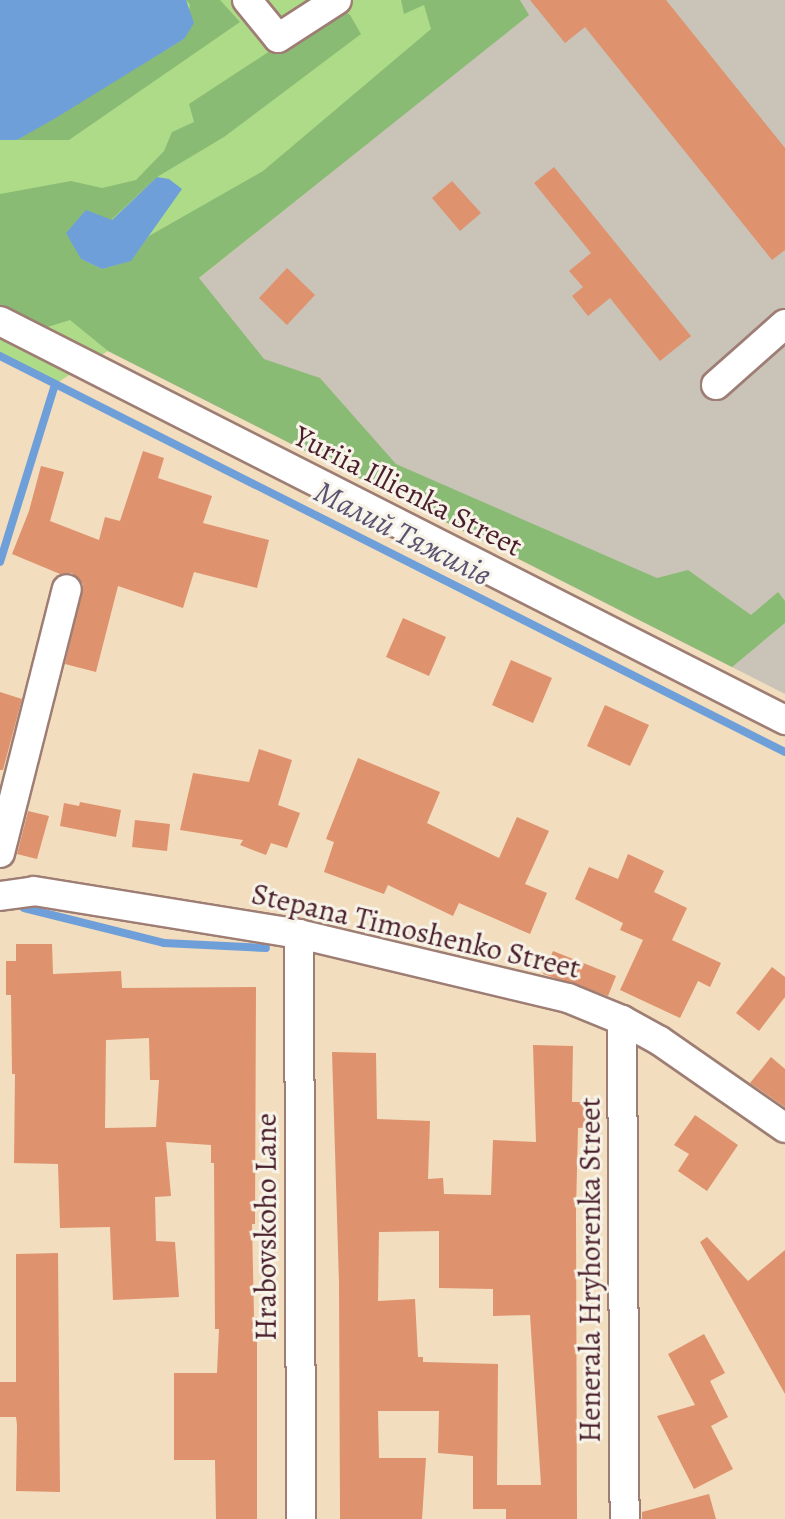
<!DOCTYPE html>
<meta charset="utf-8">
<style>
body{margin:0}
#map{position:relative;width:785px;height:1519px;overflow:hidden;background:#f2ddbe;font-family:Alegreya,serif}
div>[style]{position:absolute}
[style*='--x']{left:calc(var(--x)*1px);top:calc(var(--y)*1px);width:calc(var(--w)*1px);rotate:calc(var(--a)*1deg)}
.industrial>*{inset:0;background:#cac3b8}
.green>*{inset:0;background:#aedb87}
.forest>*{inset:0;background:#8abb74}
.water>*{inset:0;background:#6f9fd9}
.stream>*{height:8px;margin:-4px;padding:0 4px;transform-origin:4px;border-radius:4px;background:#6f9fd9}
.building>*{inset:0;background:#df926e}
.roads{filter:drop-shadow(2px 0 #9e7e74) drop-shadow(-2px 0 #9e7e74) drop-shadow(0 2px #9e7e74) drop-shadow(0 -2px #9e7e74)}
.minor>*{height:28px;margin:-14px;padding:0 14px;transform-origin:14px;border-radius:14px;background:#fff}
span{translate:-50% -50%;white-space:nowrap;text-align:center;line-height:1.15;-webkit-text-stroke:6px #f7f3e8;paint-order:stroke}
.street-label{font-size:30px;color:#4a1f2b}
.water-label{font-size:32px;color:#595271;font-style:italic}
</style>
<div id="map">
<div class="industrial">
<div style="clip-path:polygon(520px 0,785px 0,785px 694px,108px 351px,528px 15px)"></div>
</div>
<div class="green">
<div style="clip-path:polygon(0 0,520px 0,108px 351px,55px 384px,0 356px)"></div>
</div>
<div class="forest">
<div style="clip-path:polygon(186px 0,220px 0,240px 22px,69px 140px,17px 140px,184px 39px,190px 5px)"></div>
<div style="clip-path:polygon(401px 0,520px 0,529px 15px,199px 278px,264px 359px,320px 378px,396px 464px,657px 578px,688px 570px,751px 615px,778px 592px,785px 601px,785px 623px,732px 667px,108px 351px,70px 320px,41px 329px,0 309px,0 194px,71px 181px,102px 188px,136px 180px,164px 151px,172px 132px,194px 122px,189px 104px,337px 7px,350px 15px,361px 34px,224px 137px,157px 177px,111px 220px,81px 259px,102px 269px,130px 261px,149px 236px,263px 171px,431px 29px,424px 5px,404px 14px)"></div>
</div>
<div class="water">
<div style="clip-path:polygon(0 0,186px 0,194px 23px,184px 39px,54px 119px,17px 140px,0 140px)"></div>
<div style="clip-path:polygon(157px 177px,169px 179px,182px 189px,131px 261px,102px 269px,81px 259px,66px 233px,86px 210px,112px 220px)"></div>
</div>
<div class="stream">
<div style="--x:0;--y:356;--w:879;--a:26.77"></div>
<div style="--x:0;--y:562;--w:186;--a:-72.8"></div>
<div style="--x:24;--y:908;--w:144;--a:14"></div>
<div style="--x:164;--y:943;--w:102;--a:2.8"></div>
</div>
<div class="building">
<div style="clip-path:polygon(530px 0,666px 0,785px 148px,785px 250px,772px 260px,585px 27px,565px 43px)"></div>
<div style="clip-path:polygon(554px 167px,691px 336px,660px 361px,610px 298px,588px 316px,572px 296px,583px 287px,569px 271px,591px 253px,534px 183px)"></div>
<div style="clip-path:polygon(452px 181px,481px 213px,460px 231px,432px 198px)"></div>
<div style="clip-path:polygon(287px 268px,315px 295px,287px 325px,259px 298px)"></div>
<div style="clip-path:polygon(143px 451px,164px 458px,158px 478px,212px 496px,203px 523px,269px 540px,257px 588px,194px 572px,183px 608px,118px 586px,96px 672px,65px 664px,83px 584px,72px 573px,60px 574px,12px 554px,29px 511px,41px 466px,64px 472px,50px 521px,99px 540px,105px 517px,120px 521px)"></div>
<div style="clip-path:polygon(403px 618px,446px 637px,429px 676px,386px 657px)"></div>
<div style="clip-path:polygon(511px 660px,552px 678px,533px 723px,492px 705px)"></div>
<div style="clip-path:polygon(0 692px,22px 699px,3px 770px,0 770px)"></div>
<div style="clip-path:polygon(605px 705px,649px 725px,630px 766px,587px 746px)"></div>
<div style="clip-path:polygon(259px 749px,292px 760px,278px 805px,300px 813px,287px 848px,271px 843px,266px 855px,240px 845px,243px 840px,180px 830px,193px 773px,249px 782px)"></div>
<div style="clip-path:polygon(358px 758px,440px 792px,427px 823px,499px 858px,517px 817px,549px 831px,525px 884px,547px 893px,530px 934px,459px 903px,453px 916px,388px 885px,384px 894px,324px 872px,334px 842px,326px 839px)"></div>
<div style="clip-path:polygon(80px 802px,121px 810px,116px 837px,60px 826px,64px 803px,79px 806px)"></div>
<div style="clip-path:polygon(28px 811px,49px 816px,37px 859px,17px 854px)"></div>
<div style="clip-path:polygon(135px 820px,170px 824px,167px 851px,132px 847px)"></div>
<div style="clip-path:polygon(628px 854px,664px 871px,654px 892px,687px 908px,672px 940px,721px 963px,710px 987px,698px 981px,680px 1018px,620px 990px,643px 940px,620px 930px,623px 923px,575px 899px,589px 867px,618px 879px)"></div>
<div style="clip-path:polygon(evenodd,16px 944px,52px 944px,53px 974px,121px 971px,122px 988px,256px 987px,255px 1224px,252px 1224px,254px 1317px,257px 1317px,257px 1519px,216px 1519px,215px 1460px,174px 1460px,174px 1373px,217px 1373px,219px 1329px,215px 1329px,214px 1163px,211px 1163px,211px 1145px,166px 1142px,171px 1196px,155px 1197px,156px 1241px,175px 1242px,179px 1297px,113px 1300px,110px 1227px,60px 1228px,58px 1164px,14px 1163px,15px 1074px,12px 1074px,11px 995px,6px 995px,6px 961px,16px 961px,16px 944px,149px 1038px,150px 1080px,159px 1080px,156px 1127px,105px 1128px,106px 1040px,149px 1038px)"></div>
<div style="clip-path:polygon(553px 951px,616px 976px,608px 996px,543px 974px)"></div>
<div style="clip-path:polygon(772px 967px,785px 977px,785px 997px,759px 1031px,736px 1013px)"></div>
<div style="clip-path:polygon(evenodd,533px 1045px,573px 1046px,572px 1102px,590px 1102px,591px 1127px,578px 1128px,576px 1211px,577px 1519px,506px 1519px,506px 1509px,473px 1509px,473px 1456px,438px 1453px,439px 1411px,378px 1411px,379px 1458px,426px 1458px,422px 1519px,340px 1519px,339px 1283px,332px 1052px,376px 1053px,377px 1119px,430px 1121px,428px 1179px,443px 1178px,444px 1194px,491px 1195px,493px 1140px,536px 1142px,533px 1045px,439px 1231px,439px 1288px,493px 1289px,493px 1316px,530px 1315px,541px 1485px,497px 1485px,498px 1364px,423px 1362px,423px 1357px,418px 1357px,415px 1299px,378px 1301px,379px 1232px,439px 1231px)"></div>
<div style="clip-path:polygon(771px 1057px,785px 1069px,785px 1107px,750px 1083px)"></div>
<div style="clip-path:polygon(695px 1115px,738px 1145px,707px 1191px,678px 1171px,689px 1154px,674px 1145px)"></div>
<div style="clip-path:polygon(707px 1237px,748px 1281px,785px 1250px,785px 1394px,700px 1242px)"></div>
<div style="clip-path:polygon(58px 1253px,60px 1492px,16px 1491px,17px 1425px,16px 1417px,0 1417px,0 1382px,16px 1382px,16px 1254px)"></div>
<div style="clip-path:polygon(704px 1334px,725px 1373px,710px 1381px,728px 1417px,711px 1426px,733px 1469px,694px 1489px,657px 1416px,695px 1405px,668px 1354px)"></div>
<div style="clip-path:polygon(709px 1494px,716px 1519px,642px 1519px,642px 1512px)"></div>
</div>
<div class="roads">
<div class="minor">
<div style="--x:247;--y:0;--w:49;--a:50.8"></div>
<div style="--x:278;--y:38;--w:70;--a:-32.8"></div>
<div style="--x:0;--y:321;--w:881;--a:26.94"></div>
<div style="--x:716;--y:385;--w:92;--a:-41.5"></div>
<div style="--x:0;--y:853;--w:272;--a:-75.8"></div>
<div style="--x:0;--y:896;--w:34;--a:-8"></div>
<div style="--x:34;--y:891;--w:268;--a:9.2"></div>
<div style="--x:299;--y:934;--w:277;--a:13.4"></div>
<div style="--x:568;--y:998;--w:58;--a:22.2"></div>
<div style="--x:622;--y:1020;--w:43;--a:28.9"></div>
<div style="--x:660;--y:1041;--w:152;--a:34.8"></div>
<div style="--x:299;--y:934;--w:585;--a:89.8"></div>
<div style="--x:622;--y:1020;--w:499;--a:89.7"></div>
</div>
</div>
<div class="street-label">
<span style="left:408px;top:491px;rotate:27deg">Yuriia Illienka Street</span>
<span style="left:416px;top:931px;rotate:13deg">Stepana Timoshenko Street</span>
<span style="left:266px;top:1227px;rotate:-90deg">Hrabovskoho Lane</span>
<span style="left:590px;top:1270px;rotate:-90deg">Henerala Hryhorenka Street</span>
</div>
<div class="water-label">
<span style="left:403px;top:533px;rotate:27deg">Малий Тяжилів</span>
</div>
</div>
